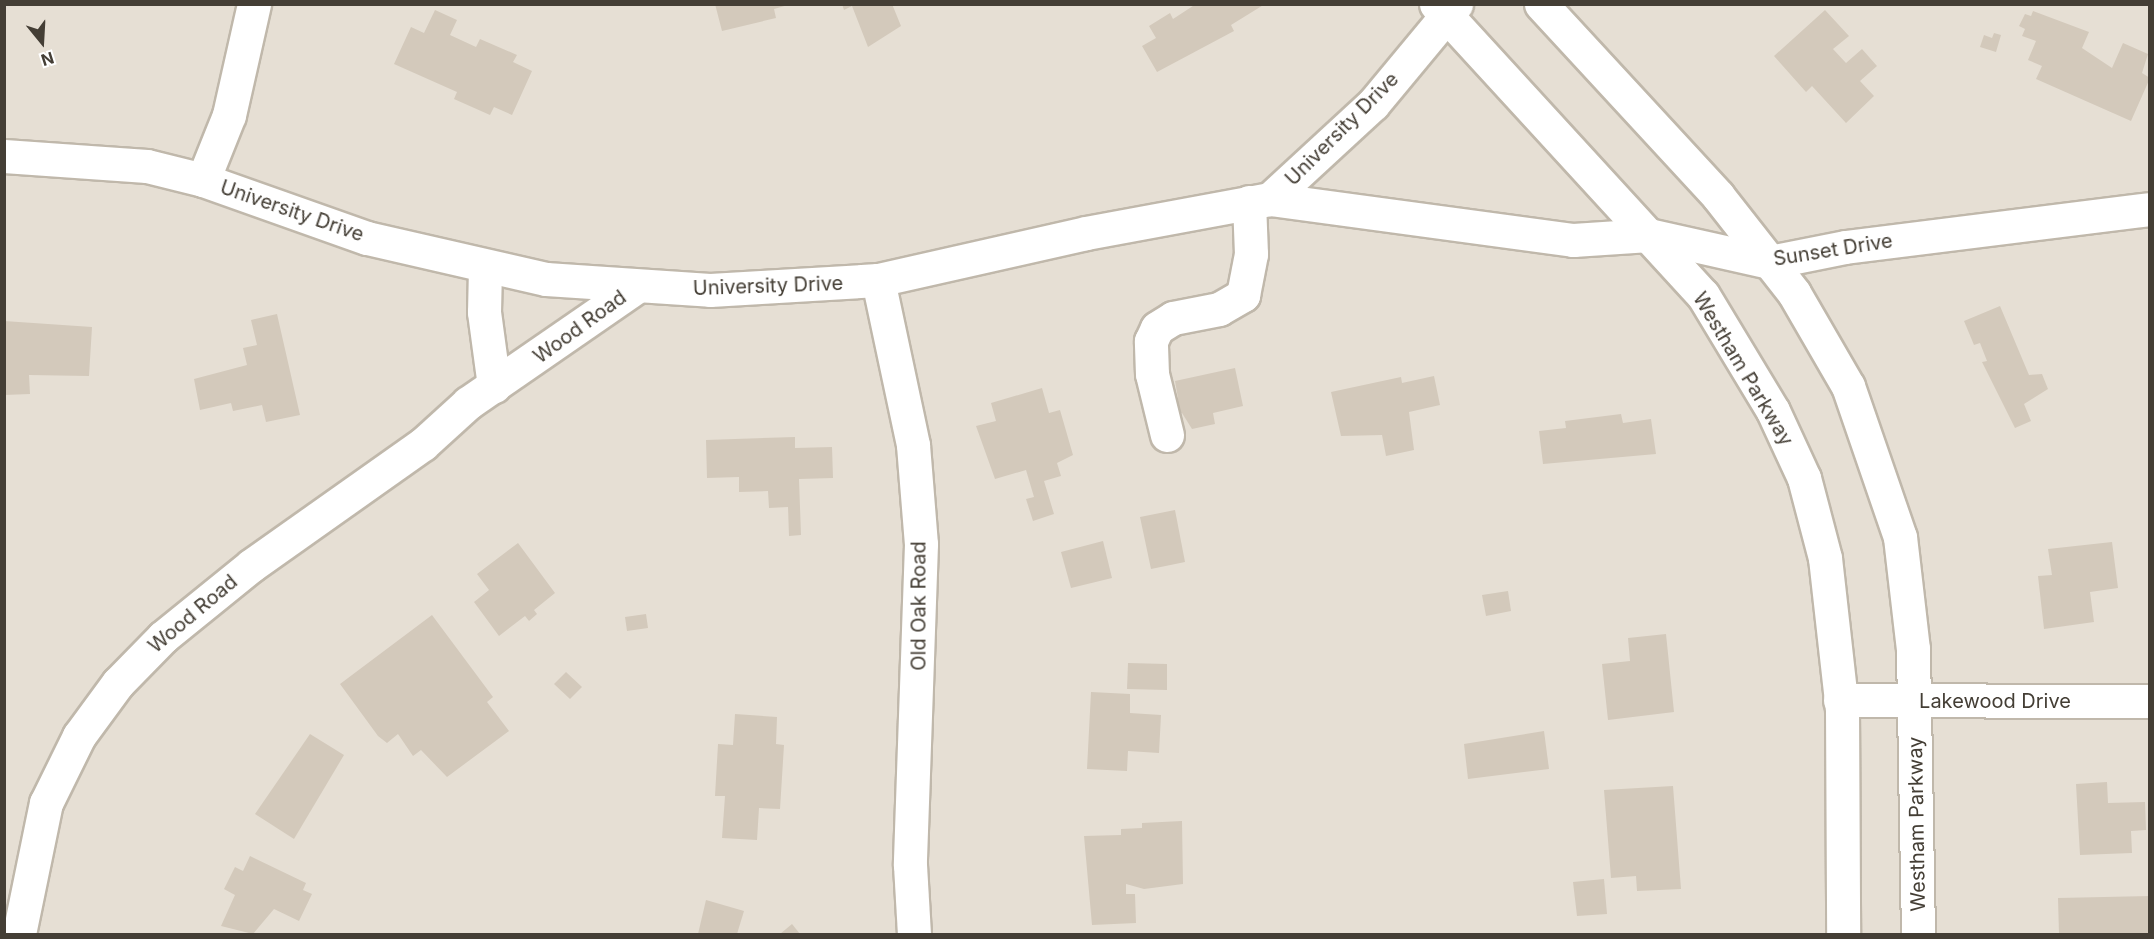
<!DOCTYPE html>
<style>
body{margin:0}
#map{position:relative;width:2154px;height:939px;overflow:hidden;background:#f2eee5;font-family:Inter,sans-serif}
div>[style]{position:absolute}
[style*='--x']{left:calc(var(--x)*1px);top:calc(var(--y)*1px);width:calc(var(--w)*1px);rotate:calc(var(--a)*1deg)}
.residential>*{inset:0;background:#e6dfd4}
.building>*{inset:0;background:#d3c9bb}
.roads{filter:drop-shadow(2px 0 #c0b8ab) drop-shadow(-2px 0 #c0b8ab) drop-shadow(0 2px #c0b8ab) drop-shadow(0 -2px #c0b8ab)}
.minor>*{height:33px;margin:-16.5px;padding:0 16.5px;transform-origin:16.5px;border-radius:16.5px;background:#fff}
span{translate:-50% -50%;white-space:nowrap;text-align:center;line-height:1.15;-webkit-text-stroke:4.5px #fff;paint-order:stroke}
.street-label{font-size:20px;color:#443e35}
.frame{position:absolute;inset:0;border:6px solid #443e35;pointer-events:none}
.north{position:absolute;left:12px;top:12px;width:60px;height:60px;-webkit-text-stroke:4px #fff;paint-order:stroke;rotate:162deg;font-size:16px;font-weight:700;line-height:24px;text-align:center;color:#443e35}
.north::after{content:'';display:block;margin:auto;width:21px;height:27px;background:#443e35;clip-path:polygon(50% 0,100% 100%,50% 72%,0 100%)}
</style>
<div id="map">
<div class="residential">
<div style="clip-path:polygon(5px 5px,2149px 5px,2149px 934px,5px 934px)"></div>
</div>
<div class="building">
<div style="clip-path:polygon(715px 4px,788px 4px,788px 5px,774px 9px,776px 18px,722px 31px)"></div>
<div style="clip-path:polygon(842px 4px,892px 4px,901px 26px,868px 47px,852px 6px,844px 10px)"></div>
<div style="clip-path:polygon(1196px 4px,1265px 4px,1231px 25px,1234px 31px,1157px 72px,1142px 46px,1156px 38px,1149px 26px,1170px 13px,1173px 19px)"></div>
<div style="clip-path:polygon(435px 10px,457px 20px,450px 35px,476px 47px,480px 39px,517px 55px,513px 62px,532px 71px,512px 115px,494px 107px,490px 115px,454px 99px,457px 92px,394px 64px,411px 27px,424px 33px)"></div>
<div style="clip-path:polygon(1825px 10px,1849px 36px,1833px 49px,1846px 63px,1862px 49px,1877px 66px,1860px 81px,1874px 96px,1846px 123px,1812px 86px,1806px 92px,1774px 56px)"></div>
<div style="clip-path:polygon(2033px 11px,2089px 32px,2082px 48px,2112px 68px,2123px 43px,2148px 54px,2142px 73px,2150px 78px,2131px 121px,2036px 79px,2042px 66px,2028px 60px,2036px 41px,2022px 36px,2025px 29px,2019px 26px,2025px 14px,2031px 16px)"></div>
<div style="clip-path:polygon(1994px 33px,2001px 35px,1996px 52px,1980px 47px,1984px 35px,1992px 38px)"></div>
<div style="clip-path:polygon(2000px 306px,2029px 375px,2042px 374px,2048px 389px,2024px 404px,2031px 421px,2015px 428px,1982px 362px,1987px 361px,1980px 343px,1974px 345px,1964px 321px)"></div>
<div style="clip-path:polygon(277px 314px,300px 415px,266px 422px,262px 405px,233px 411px,231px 403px,200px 410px,194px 379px,247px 365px,243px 348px,257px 345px,251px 320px)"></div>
<div style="clip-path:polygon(4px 321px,92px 327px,89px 376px,29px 375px,30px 394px,4px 395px)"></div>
<div style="clip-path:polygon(1235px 368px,1243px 406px,1213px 413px,1215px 424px,1192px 429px,1182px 413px,1172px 415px,1169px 400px,1178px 398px,1175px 381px)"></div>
<div style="clip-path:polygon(1434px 376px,1440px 405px,1409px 412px,1414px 450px,1386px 456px,1382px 435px,1341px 436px,1331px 392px,1401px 377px,1402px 383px)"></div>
<div style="clip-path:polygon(1042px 388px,1049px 413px,1060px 410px,1073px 455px,1057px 463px,1061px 476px,1044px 481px,1054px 514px,1033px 521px,1026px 499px,1034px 497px,1026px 470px,995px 479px,976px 426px,996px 421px,991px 403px)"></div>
<div style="clip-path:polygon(1621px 414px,1623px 423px,1651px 419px,1656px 454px,1543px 464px,1539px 431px,1566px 428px,1565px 421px)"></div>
<div style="clip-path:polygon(795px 437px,795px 448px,832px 447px,833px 478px,799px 479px,801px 535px,789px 536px,788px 507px,769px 508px,768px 491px,739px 492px,739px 477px,707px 478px,706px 440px)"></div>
<div style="clip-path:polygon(1175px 510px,1185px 562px,1151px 569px,1140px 517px)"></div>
<div style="clip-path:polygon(1103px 541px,1112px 578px,1071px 588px,1061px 552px)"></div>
<div style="clip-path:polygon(2112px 542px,2118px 588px,2090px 592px,2094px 622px,2044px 629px,2038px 576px,2052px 575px,2048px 549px)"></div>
<div style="clip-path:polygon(518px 543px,555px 593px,534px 610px,537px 614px,529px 621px,525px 616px,499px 636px,474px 602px,489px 590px,477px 574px)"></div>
<div style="clip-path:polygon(1508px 591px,1511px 611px,1486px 616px,1482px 595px)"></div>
<div style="clip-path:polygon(646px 614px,648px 628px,627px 631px,625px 617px)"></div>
<div style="clip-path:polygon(432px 615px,493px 697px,487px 702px,509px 731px,447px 777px,421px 750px,413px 756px,398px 734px,387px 743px,378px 736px,340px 684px)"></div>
<div style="clip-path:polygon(1666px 634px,1674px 712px,1608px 720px,1602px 664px,1630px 661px,1628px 638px)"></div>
<div style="clip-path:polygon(1128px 663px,1167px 664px,1167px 690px,1127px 689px)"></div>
<div style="clip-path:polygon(566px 672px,582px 687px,570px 699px,554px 684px)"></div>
<div style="clip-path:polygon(1091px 692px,1130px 694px,1130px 713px,1161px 715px,1159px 753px,1128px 751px,1127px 771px,1087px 769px)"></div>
<div style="clip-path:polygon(735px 714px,777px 717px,776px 744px,784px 745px,780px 809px,759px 808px,757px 840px,722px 838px,725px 796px,715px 796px,718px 744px,733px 745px)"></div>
<div style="clip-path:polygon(1544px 731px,1549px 769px,1468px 779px,1464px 744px)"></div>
<div style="clip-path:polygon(310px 734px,344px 755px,294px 839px,255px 814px)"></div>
<div style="clip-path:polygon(2107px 782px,2108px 803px,2145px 802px,2146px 830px,2131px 831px,2132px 853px,2080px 855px,2076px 784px)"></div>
<div style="clip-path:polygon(1673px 786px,1681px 889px,1637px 891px,1636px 876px,1611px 878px,1604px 790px)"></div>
<div style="clip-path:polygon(1182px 821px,1183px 884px,1144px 889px,1126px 884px,1126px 894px,1135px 894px,1136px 923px,1092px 925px,1084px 836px,1121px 835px,1121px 829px,1142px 828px,1142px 823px)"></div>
<div style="clip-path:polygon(250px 856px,306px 883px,303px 890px,312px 894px,299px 921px,274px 909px,253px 934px,221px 926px,235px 895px,224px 889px,235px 867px,243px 871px)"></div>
<div style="clip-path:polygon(1604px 879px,1607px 914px,1577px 916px,1573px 882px)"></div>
<div style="clip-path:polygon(2150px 896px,2150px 934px,2059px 934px,2058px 898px)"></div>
<div style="clip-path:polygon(706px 900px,744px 911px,737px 934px,698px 934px)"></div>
<div style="clip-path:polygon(792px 924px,800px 934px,780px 934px)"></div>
</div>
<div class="roads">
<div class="minor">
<div style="--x:1436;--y:4;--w:395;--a:47.5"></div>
<div style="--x:1703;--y:295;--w:135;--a:58.9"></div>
<div style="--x:1773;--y:411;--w:74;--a:65.2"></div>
<div style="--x:1804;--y:478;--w:83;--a:75.3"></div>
<div style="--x:1825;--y:558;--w:153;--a:83.6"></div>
<div style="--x:1842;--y:710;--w:224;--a:89.7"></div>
<div style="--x:1541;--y:4;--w:261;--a:47.3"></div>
<div style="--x:1718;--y:196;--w:123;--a:51.9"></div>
<div style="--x:1794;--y:293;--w:108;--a:59.9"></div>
<div style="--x:1848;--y:386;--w:160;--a:71"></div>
<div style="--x:1900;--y:537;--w:113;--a:83.4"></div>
<div style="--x:1913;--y:649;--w:285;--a:89"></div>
<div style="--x:4;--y:156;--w:143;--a:4"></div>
<div style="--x:147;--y:166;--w:58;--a:14"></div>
<div style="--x:203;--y:180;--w:174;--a:19.5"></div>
<div style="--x:367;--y:238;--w:184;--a:12.9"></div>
<div style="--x:546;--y:279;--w:164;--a:3.8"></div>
<div style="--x:710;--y:290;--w:168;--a:-3.4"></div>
<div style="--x:878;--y:280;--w:213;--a:-12.7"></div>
<div style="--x:1086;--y:233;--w:187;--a:-10.5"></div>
<div style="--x:1270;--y:199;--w:140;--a:-42.7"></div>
<div style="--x:1373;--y:104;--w:130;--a:-50.3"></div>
<div style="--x:203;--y:180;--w:70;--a:-68.2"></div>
<div style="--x:229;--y:115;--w:114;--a:-77.3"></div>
<div style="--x:1270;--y:199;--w:306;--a:7.7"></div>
<div style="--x:1573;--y:240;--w:76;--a:-3.8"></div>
<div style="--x:1649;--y:235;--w:124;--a:12.6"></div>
<div style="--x:1770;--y:262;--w:76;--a:-11.3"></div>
<div style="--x:1845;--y:247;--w:307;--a:-7.1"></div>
<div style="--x:485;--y:268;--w:44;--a:91.3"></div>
<div style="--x:484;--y:312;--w:75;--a:82.3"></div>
<div style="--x:878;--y:280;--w:169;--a:78"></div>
<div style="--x:913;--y:445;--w:99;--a:85.4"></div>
<div style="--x:921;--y:544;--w:321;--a:92"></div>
<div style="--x:910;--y:865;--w:69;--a:86.7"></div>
<div style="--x:1167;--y:435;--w:63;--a:-103.8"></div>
<div style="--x:1152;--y:374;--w:33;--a:-92"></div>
<div style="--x:1151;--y:341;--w:14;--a:-65"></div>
<div style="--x:1157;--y:328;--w:19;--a:-32"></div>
<div style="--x:1173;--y:318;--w:47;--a:-11.1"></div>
<div style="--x:1219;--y:309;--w:28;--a:-30"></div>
<div style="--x:1243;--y:295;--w:42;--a:-79"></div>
<div style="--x:1251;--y:254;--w:52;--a:-92.2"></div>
<div style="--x:1840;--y:700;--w:310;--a:0.2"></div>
<div style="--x:19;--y:934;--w:134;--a:-78.4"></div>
<div style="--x:46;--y:803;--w:75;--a:-63.8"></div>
<div style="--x:79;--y:736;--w:66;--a:-53.7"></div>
<div style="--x:118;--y:683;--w:64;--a:-45.6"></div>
<div style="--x:163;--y:637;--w:114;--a:-39"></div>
<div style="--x:252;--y:565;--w:209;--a:-35.3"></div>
<div style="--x:423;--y:444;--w:61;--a:-42.3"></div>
<div style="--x:468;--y:403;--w:204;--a:-34.6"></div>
</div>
</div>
<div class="street-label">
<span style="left:1342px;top:129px;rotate:-45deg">University Drive</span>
<span style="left:292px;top:211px;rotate:19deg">University Drive</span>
<span style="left:1833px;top:250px;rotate:-9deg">Sunset Drive</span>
<span style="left:768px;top:286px;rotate:-2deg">University Drive</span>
<span style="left:580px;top:327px;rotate:-36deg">Wood Road</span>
<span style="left:1743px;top:369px;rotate:59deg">Westham Parkway</span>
<span style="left:919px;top:606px;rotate:-90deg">Old Oak Road</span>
<span style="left:193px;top:614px;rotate:-40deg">Wood Road</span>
<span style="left:1995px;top:701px">Lakewood Drive</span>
<span style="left:1917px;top:824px;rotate:-91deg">Westham Parkway</span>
</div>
<div class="frame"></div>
<div class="north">N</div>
</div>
